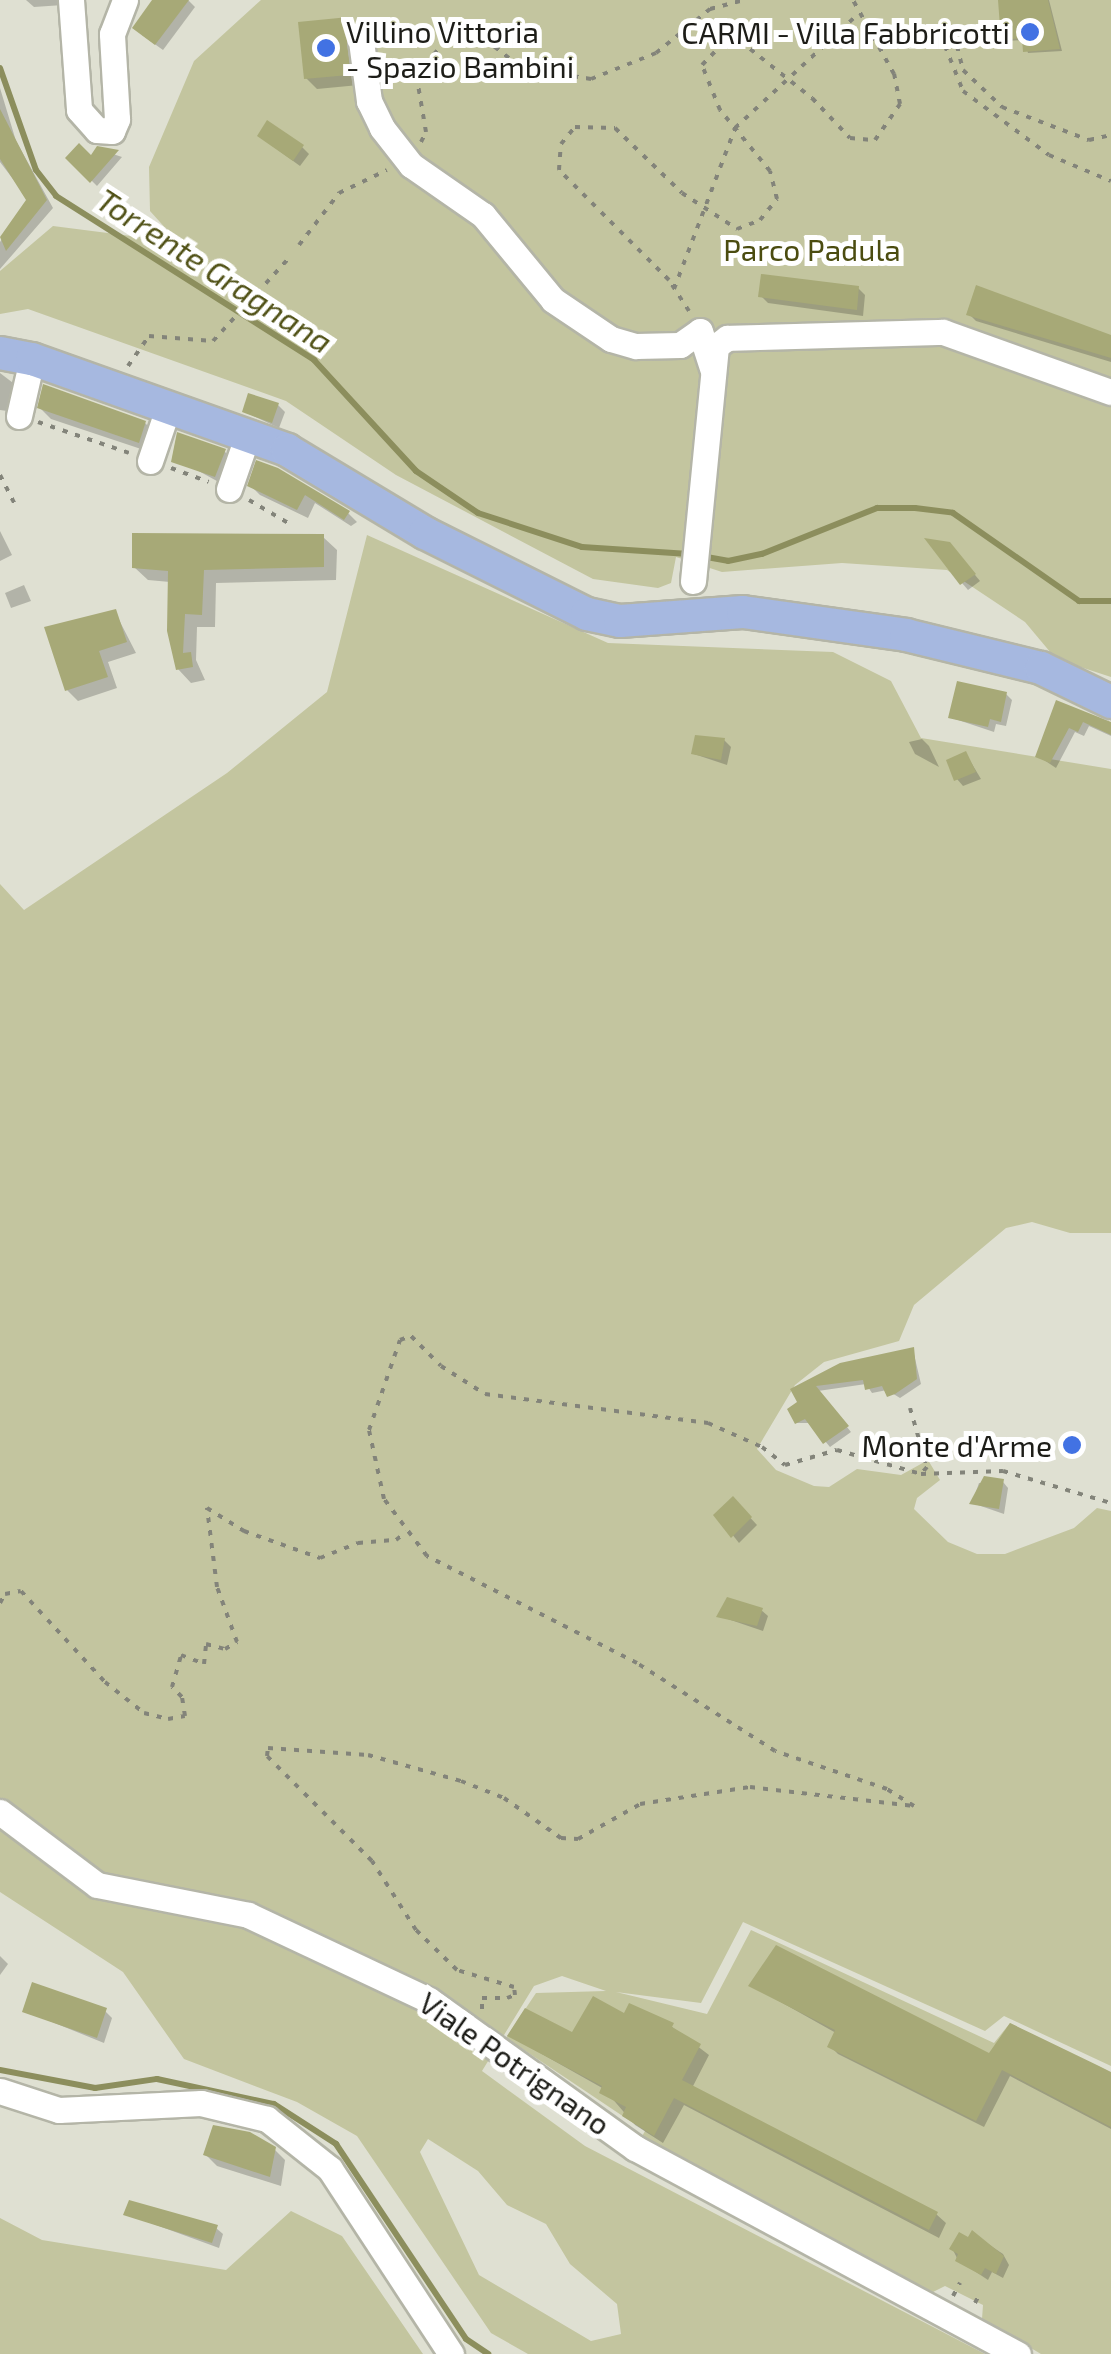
<!DOCTYPE html>
<style>
body{margin:0}
#map{position:relative;width:1111px;height:2354px;overflow:hidden;background:#dfe0d2;font-family:"Exo 2",sans-serif}
div>[style]{position:absolute}
[style*='--x']{left:calc(var(--x)*1px);top:calc(var(--y)*1px);width:calc(var(--w)*1px);rotate:calc(var(--a)*1deg)}
.green>*{inset:0;background:#c3c59f}
.shadow>*{inset:0;background:#0003}
.stream>*{height:6px;margin:-3px;padding:0 3px;transform-origin:3px;border-radius:3px;background:#8c8e5d}
.building>*{inset:0;background:#a7a977}
.path>*{height:4px;margin-top:-2px;transform-origin:0;background:repeating-linear-gradient(90deg,#83847a 0 5px,transparent 0 13px)}
.roads{filter:drop-shadow(2px 0 #b4b5a7) drop-shadow(-2px 0 #b4b5a7) drop-shadow(0 2px #b4b5a7) drop-shadow(0 -2px #b4b5a7)}
.minor>*{height:25px;margin:-12.5px;padding:0 12.5px;transform-origin:12.5px;border-radius:12.5px;background:#fff}
.major>*{height:32px;margin:-16px;padding:0 16px;transform-origin:16px;border-radius:16px;background:#a6b8e0}
.dots>*{width:28px;height:28px;translate:-50% -50%;box-sizing:border-box;border:5px solid #fff;border-radius:50%}
span{translate:-50% -50%;white-space:nowrap;text-align:center;line-height:1.15;-webkit-text-stroke:10px #fff;paint-order:stroke}
.poi-label{font-size:30px;color:#1d1d18}
.left{translate:0 -50%;text-align:left}
.right{translate:-100% -50%;text-align:right}
.park-label{font-size:30px;color:#4b4c10}
.street-label{font-size:30px;color:#1d1d18}
.water-label{font-size:32px;color:#505116;font-style:italic}
</style>
<div id="map">
<div class="green">
<div style="clip-path:polygon(261px 0,1111px 0,1111px 677px,1056px 659px,1025px 622px,947px 570px,842px 563px,722px 572px,676px 557px,671px 583px,658px 588px,593px 579px,396px 475px,286px 401px,28px 309px,0 314px,0 271px,53px 226px,178px 242px,150px 211px,149px 167px,194px 61px)"></div>
<div style="clip-path:polygon(evenodd,367px 535px,608px 643px,833px 652px,891px 681px,921px 738px,1111px 769px,1111px 1233px,1070px 1233px,1032px 1222px,1006px 1228px,914px 1305px,899px 1341px,824px 1362px,795px 1385px,757px 1449px,776px 1470px,814px 1486px,829px 1487px,857px 1469px,901px 1475px,928px 1460px,940px 1480px,917px 1498px,914px 1509px,948px 1542px,977px 1554px,1005px 1554px,1074px 1528px,1097px 1508px,1111px 1511px,1111px 2066px,1004px 2016px,985px 2031px,743px 1922px,701px 2003px,616px 1992px,707px 2014px,751px 1930px,994px 2043px,1010px 2023px,1111px 2077px,1111px 2354px,1041px 2354px,982px 2319px,983px 2305px,945px 2286px,933px 2292px,640px 2140px,645px 2131px,506px 2038px,536px 1993px,606px 1991px,562px 1976px,534px 1986px,482px 2071px,585px 2146px,985px 2354px,528px 2354px,491px 2333px,357px 2136px,297px 2102px,184px 2059px,123px 1972px,0 1892px,0 884px,24px 910px,227px 773px,327px 692px,367px 535px,428px 2139px,478px 2171px,507px 2205px,546px 2224px,570px 2264px,617px 2304px,621px 2334px,591px 2341px,479px 2275px,420px 2152px,428px 2139px)"></div>
<div style="clip-path:polygon(291px 2211px,342px 2236px,423px 2354px,0 2354px,0 2218px,42px 2240px,226px 2270px)"></div>
</div>
<div class="shadow">
<div style="clip-path:polygon(26px 0,63px 0,63px 5px,34px 7px)"></div>
<div style="clip-path:polygon(155px 0,188px 0,195px 7px,163px 50px,142px 35px)"></div>
<div style="clip-path:polygon(1001px 0,1049px 0,1062px 51px,1028px 53px,1024px 40px,1007px 41px)"></div>
<div style="clip-path:polygon(348px 19px,359px 30px,359px 85px,317px 89px,306px 78px)"></div>
<div style="clip-path:polygon(0 88px,16px 141px,53px 208px,0 269px,0 242px,29px 200px,0 162px)"></div>
<div style="clip-path:polygon(267px 142px,302px 147px,309px 154px,300px 166px)"></div>
<div style="clip-path:polygon(98px 149px,122px 157px,97px 186px,69px 158px,91px 158px)"></div>
<div style="clip-path:polygon(858px 288px,865px 295px,863px 316px,768px 303px,761px 296px)"></div>
<div style="clip-path:polygon(969px 314px,1111px 336px,1111px 362px,976px 321px)"></div>
<div style="clip-path:polygon(0 373px,21px 389px,14px 412px,0 410px)"></div>
<div style="clip-path:polygon(278px 405px,285px 412px,279px 428px,245px 412px)"></div>
<div style="clip-path:polygon(40px 408px,145px 423px,156px 434px,150px 452px,51px 419px)"></div>
<div style="clip-path:polygon(224px 451px,235px 462px,226px 486px,175px 458px)"></div>
<div style="clip-path:polygon(258px 464px,348px 513px,357px 522px,351px 526px,315px 503px,308px 518px,260px 495px,250px 485px)"></div>
<div style="clip-path:polygon(0 531px,12px 555px,0 561px)"></div>
<div style="clip-path:polygon(323px 537px,337px 550px,336px 580px,216px 583px,215px 627px,197px 627px,196px 660px,205px 680px,191px 683px,178px 669px,170px 582px,148px 580px,134px 567px)"></div>
<div style="clip-path:polygon(956px 552px,980px 581px,968px 590px,962px 583px)"></div>
<div style="clip-path:polygon(24px 585px,31px 601px,11px 608px,5px 593px)"></div>
<div style="clip-path:polygon(115px 612px,136px 653px,108px 662px,117px 688px,78px 701px,67px 690px,47px 628px)"></div>
<div style="clip-path:polygon(1006px 694px,1012px 700px,1006px 726px,996px 724px,994px 732px,952px 718px)"></div>
<div style="clip-path:polygon(1057px 703px,1111px 723px,1111px 736px,1089px 726px,1084px 736px,1075px 732px,1056px 768px,1038px 756px)"></div>
<div style="clip-path:polygon(922px 739px,929px 746px,939px 767px,915px 754px,909px 742px)"></div>
<div style="clip-path:polygon(724px 740px,731px 747px,727px 765px,694px 754px)"></div>
<div style="clip-path:polygon(966px 754px,981px 779px,963px 786px,957px 779px)"></div>
<div style="clip-path:polygon(913px 1350px,921px 1384px,900px 1398px,887px 1390px,872px 1393px,866px 1384px,818px 1391px,851px 1432px,830px 1447px,810px 1423px,797px 1423px,801px 1402px,793px 1390px)"></div>
<div style="clip-path:polygon(1003px 1482px,1008px 1488px,1004px 1514px,972px 1503px,979px 1483px)"></div>
<div style="clip-path:polygon(733px 1499px,757px 1525px,739px 1543px,717px 1515px)"></div>
<div style="clip-path:polygon(761px 1610px,768px 1616px,763px 1631px,719px 1616px)"></div>
<div style="clip-path:polygon(0 1956px,8px 1964px,0 1975px)"></div>
<div style="clip-path:polygon(752px 1986px,990px 2056px,1111px 2080px,1111px 2129px,1010px 2076px,984px 2127px,838px 2054px,830px 2046px,836px 2033px)"></div>
<div style="clip-path:polygon(25px 2011px,105px 2011px,112px 2018px,104px 2043px)"></div>
<div style="clip-path:polygon(625px 2016px,659px 2017px,709px 2055px,692px 2088px,936px 2214px,946px 2223px,939px 2238px,684px 2105px,663px 2143px,635px 2125px,604px 2089px,510px 2036px,572px 2035px)"></div>
<div style="clip-path:polygon(274px 2149px,285px 2160px,281px 2186px,217px 2166px,206px 2155px)"></div>
<div style="clip-path:polygon(126px 2214px,216px 2228px,223px 2234px,219px 2248px)"></div>
<div style="clip-path:polygon(973px 2234px,1003px 2254px,1009px 2265px,1003px 2278px,992px 2272px,988px 2280px,958px 2260px,952px 2248px)"></div>
</div>
<div class="stream">
<div style="--x:0;--y:68;--w:108;--a:70.6"></div>
<div style="--x:36;--y:170;--w:33;--a:52"></div>
<div style="--x:56;--y:196;--w:306;--a:32.4"></div>
<div style="--x:314;--y:360;--w:151;--a:47.4"></div>
<div style="--x:416;--y:471;--w:75;--a:34.1"></div>
<div style="--x:478;--y:513;--w:109;--a:18.1"></div>
<div style="--x:582;--y:547;--w:107;--a:3.7"></div>
<div style="--x:701;--y:556;--w:27;--a:10"></div>
<div style="--x:728;--y:561;--w:35;--a:-12"></div>
<div style="--x:762;--y:554;--w:124;--a:-21.8"></div>
<div style="--x:877;--y:508;--w:38;--a:0"></div>
<div style="--x:915;--y:508;--w:38;--a:7"></div>
<div style="--x:953;--y:513;--w:154;--a:34.9"></div>
<div style="--x:1079;--y:601;--w:32;--a:0"></div>
<div style="--x:0;--y:2070;--w:97;--a:10.7"></div>
<div style="--x:95;--y:2088;--w:63;--a:-8.3"></div>
<div style="--x:157;--y:2079;--w:120;--a:12.1"></div>
<div style="--x:274;--y:2104;--w:74;--a:32.8"></div>
<div style="--x:336;--y:2144;--w:234;--a:56.3"></div>
<div style="--x:466;--y:2339;--w:27;--a:34"></div>
</div>
<div class="building">
<div style="clip-path:polygon(152px 0,189px 0,155px 45px,132px 28px)"></div>
<div style="clip-path:polygon(998px 0,1048px 0,1060px 49px,1023px 52px,1022px 38px,1001px 40px)"></div>
<div style="clip-path:polygon(349px 17px,349px 75px,304px 79px,298px 22px)"></div>
<div style="clip-path:polygon(0 109px,47px 200px,6px 251px,0 237px,26px 200px,0 159px)"></div>
<div style="clip-path:polygon(267px 120px,304px 145px,293px 161px,257px 136px)"></div>
<div style="clip-path:polygon(79px 143px,91px 155px,97px 146px,119px 150px,90px 183px,65px 158px)"></div>
<div style="clip-path:polygon(761px 274px,859px 286px,857px 310px,758px 297px)"></div>
<div style="clip-path:polygon(976px 285px,1111px 335px,1111px 358px,966px 315px)"></div>
<div style="clip-path:polygon(43px 384px,146px 421px,139px 443px,37px 408px)"></div>
<div style="clip-path:polygon(248px 393px,279px 403px,272px 423px,242px 412px)"></div>
<div style="clip-path:polygon(177px 432px,226px 449px,215px 477px,171px 462px)"></div>
<div style="clip-path:polygon(256px 460px,278px 468px,350px 511px,344px 520px,305px 495px,297px 510px,247px 486px)"></div>
<div style="clip-path:polygon(132px 533px,324px 534px,324px 567px,204px 570px,202px 615px,185px 614px,183px 653px,191px 652px,193px 667px,176px 670px,167px 631px,168px 571px,132px 568px)"></div>
<div style="clip-path:polygon(924px 538px,950px 542px,976px 574px,960px 585px)"></div>
<div style="clip-path:polygon(116px 609px,127px 642px,99px 651px,108px 677px,65px 691px,44px 627px)"></div>
<div style="clip-path:polygon(957px 681px,1007px 692px,1001px 722px,990px 719px,988px 727px,948px 718px)"></div>
<div style="clip-path:polygon(1056px 700px,1111px 722px,1111px 735px,1083px 722px,1078px 732px,1069px 728px,1050px 763px,1035px 757px)"></div>
<div style="clip-path:polygon(695px 735px,725px 738px,721px 760px,691px 754px)"></div>
<div style="clip-path:polygon(966px 751px,976px 772px,954px 781px,946px 760px)"></div>
<div style="clip-path:polygon(914px 1347px,917px 1379px,895px 1394px,887px 1397px,882px 1386px,865px 1390px,863px 1380px,816px 1386px,849px 1426px,823px 1444px,805px 1419px,795px 1424px,787px 1409px,797px 1402px,790px 1389px,840px 1363px)"></div>
<div style="clip-path:polygon(984px 1476px,1004px 1479px,999px 1509px,969px 1504px)"></div>
<div style="clip-path:polygon(733px 1496px,752px 1517px,731px 1538px,713px 1515px)"></div>
<div style="clip-path:polygon(727px 1597px,763px 1608px,757px 1626px,716px 1617px)"></div>
<div style="clip-path:polygon(776px 1945px,989px 2053px,1010px 2023px,1099px 2066px,1111px 2072px,1111px 2127px,1002px 2070px,976px 2121px,827px 2047px,835px 2030px,748px 1986px)"></div>
<div style="clip-path:polygon(32px 1982px,107px 2008px,97px 2038px,22px 2012px)"></div>
<div style="clip-path:polygon(593px 1996px,624px 2013px,629px 2003px,674px 2023px,672px 2027px,701px 2044px,682px 2080px,938px 2212px,929px 2230px,674px 2098px,654px 2136px,622px 2116px,626px 2107px,599px 2093px,602px 2086px,507px 2036px,525px 2008px,572px 2032px)"></div>
<div style="clip-path:polygon(213px 2125px,250px 2132px,276px 2147px,270px 2177px,203px 2155px)"></div>
<div style="clip-path:polygon(129px 2200px,218px 2225px,212px 2243px,123px 2215px)"></div>
<div style="clip-path:polygon(972px 2230px,1004px 2256px,996px 2274px,985px 2268px,981px 2275px,955px 2261px,958px 2254px,949px 2249px,959px 2232px,968px 2237px)"></div>
</div>
<div class="path">
<div style="--x:945;--y:46;--w:48;--a:68.2"></div>
<div style="--x:963;--y:91;--w:107;--a:36.7"></div>
<div style="--x:1049;--y:155;--w:67;--a:22.8"></div>
<div style="--x:957;--y:46;--w:25;--a:76"></div>
<div style="--x:963;--y:70;--w:54;--a:43.5"></div>
<div style="--x:1002;--y:107;--w:93;--a:20.8"></div>
<div style="--x:1089;--y:140;--w:23;--a:-13"></div>
<div style="--x:421;--y:142;--w:11;--a:-63"></div>
<div style="--x:426;--y:132;--w:60;--a:-99.6"></div>
<div style="--x:416;--y:73;--w:57;--a:-46.4"></div>
<div style="--x:455;--y:32;--w:19;--a:-3"></div>
<div style="--x:474;--y:31;--w:61;--a:37.6"></div>
<div style="--x:522;--y:68;--w:70;--a:9.1"></div>
<div style="--x:591;--y:79;--w:70;--a:-21.8"></div>
<div style="--x:656;--y:53;--w:70;--a:-39.2"></div>
<div style="--x:710;--y:9;--w:34;--a:-15"></div>
<div style="--x:299;--y:245;--w:66;--a:-52.4"></div>
<div style="--x:339;--y:193;--w:53;--a:-25.6"></div>
<div style="--x:674;--y:289;--w:172;--a:-69.2"></div>
<div style="--x:735;--y:128;--w:168;--a:-42.8"></div>
<div style="--x:689;--y:311;--w:37;--a:-123"></div>
<div style="--x:669;--y:280;--w:156;--a:-135"></div>
<div style="--x:559;--y:170;--w:26;--a:-86"></div>
<div style="--x:561;--y:144;--w:22;--a:-51"></div>
<div style="--x:575;--y:127;--w:40;--a:1.4"></div>
<div style="--x:615;--y:128;--w:93;--a:44.1"></div>
<div style="--x:682;--y:193;--w:66;--a:33.2"></div>
<div style="--x:737;--y:229;--w:25;--a:-21"></div>
<div style="--x:760;--y:220;--w:27;--a:-51"></div>
<div style="--x:777;--y:199;--w:29;--a:-104"></div>
<div style="--x:770;--y:171;--w:79;--a:-129.3"></div>
<div style="--x:720;--y:110;--w:48;--a:-111.8"></div>
<div style="--x:702;--y:65;--w:35;--a:-46"></div>
<div style="--x:726;--y:40;--w:14;--a:4"></div>
<div style="--x:740;--y:41;--w:92;--a:38.4"></div>
<div style="--x:812;--y:98;--w:55;--a:46.5"></div>
<div style="--x:850;--y:138;--w:25;--a:5"></div>
<div style="--x:875;--y:140;--w:44;--a:-55.2"></div>
<div style="--x:900;--y:104;--w:31;--a:-101"></div>
<div style="--x:894;--y:74;--w:85;--a:-119"></div>
<div style="--x:128;--y:366;--w:37;--a:-55"></div>
<div style="--x:149;--y:336;--w:64;--a:4.5"></div>
<div style="--x:213;--y:341;--w:113;--a:-47.5"></div>
<div style="--x:38;--y:422;--w:96;--a:18.8"></div>
<div style="--x:171;--y:468;--w:40;--a:20.2"></div>
<div style="--x:0;--y:475;--w:34;--a:63"></div>
<div style="--x:249;--y:500;--w:45;--a:30.5"></div>
<div style="--x:910;--y:1408;--w:61;--a:73.9"></div>
<div style="--x:927;--y:1467;--w:9;--a:131"></div>
<div style="--x:0;--y:1603;--w:10;--a:-61"></div>
<div style="--x:5;--y:1594;--w:16;--a:-11"></div>
<div style="--x:21;--y:1591;--w:124;--a:47.3"></div>
<div style="--x:105;--y:1682;--w:50;--a:38.5"></div>
<div style="--x:144;--y:1713;--w:25;--a:14"></div>
<div style="--x:168;--y:1719;--w:17;--a:-10"></div>
<div style="--x:185;--y:1716;--w:19;--a:-99"></div>
<div style="--x:182;--y:1697;--w:14;--a:-135"></div>
<div style="--x:172;--y:1687;--w:33;--a:-74"></div>
<div style="--x:181;--y:1655;--w:25;--a:21"></div>
<div style="--x:204;--y:1664;--w:20;--a:-84"></div>
<div style="--x:206;--y:1644;--w:20;--a:15"></div>
<div style="--x:225;--y:1649;--w:14;--a:-30"></div>
<div style="--x:237;--y:1642;--w:59;--a:-110"></div>
<div style="--x:217;--y:1587;--w:80;--a:-97.2"></div>
<div style="--x:207;--y:1508;--w:44;--a:31.9"></div>
<div style="--x:244;--y:1531;--w:81;--a:19.6"></div>
<div style="--x:320;--y:1558;--w:41;--a:-21.5"></div>
<div style="--x:358;--y:1543;--w:38;--a:-5"></div>
<div style="--x:396;--y:1540;--w:13;--a:-39"></div>
<div style="--x:482;--y:2009;--w:11;--a:-90"></div>
<div style="--x:482;--y:1998;--w:25;--a:0"></div>
<div style="--x:507;--y:1998;--w:9;--a:-21"></div>
<div style="--x:515;--y:1995;--w:8;--a:-97"></div>
<div style="--x:514;--y:1987;--w:59;--a:-163.4"></div>
<div style="--x:457;--y:1970;--w:57;--a:-135.7"></div>
<div style="--x:416;--y:1930;--w:82;--a:-122.5"></div>
<div style="--x:372;--y:1861;--w:148;--a:-135"></div>
<div style="--x:267;--y:1756;--w:8;--a:-83"></div>
<div style="--x:268;--y:1748;--w:100;--a:4"></div>
<div style="--x:368;--y:1755;--w:97;--a:15.6"></div>
<div style="--x:461;--y:1781;--w:46;--a:21.6"></div>
<div style="--x:504;--y:1798;--w:70;--a:35.1"></div>
<div style="--x:561;--y:1838;--w:17;--a:3"></div>
<div style="--x:578;--y:1839;--w:71;--a:-29.4"></div>
<div style="--x:640;--y:1804;--w:111;--a:-8.8"></div>
<div style="--x:750;--y:1787;--w:165;--a:6.6"></div>
<div style="--x:914;--y:1806;--w:32;--a:-148"></div>
<div style="--x:887;--y:1789;--w:118;--a:-161.3"></div>
<div style="--x:775;--y:1751;--w:164;--a:-147.5"></div>
<div style="--x:637;--y:1663;--w:236;--a:-153"></div>
<div style="--x:427;--y:1556;--w:71;--a:-127"></div>
<div style="--x:384;--y:1499;--w:71;--a:-102.3"></div>
<div style="--x:369;--y:1430;--w:95;--a:-71"></div>
<div style="--x:400;--y:1340;--w:12;--a:-20"></div>
<div style="--x:411;--y:1336;--w:42;--a:45"></div>
<div style="--x:441;--y:1366;--w:52;--a:32.5"></div>
<div style="--x:485;--y:1394;--w:225;--a:7.4"></div>
<div style="--x:708;--y:1423;--w:59;--a:24"></div>
<div style="--x:762;--y:1447;--w:29;--a:38"></div>
<div style="--x:785;--y:1465;--w:54;--a:-16.1"></div>
<div style="--x:837;--y:1450;--w:87;--a:15.9"></div>
<div style="--x:921;--y:1474;--w:82;--a:-2.1"></div>
<div style="--x:1003;--y:1471;--w:113;--a:16.5"></div>
<div style="--x:953;--y:2296;--w:15;--a:-62"></div>
<div style="--x:975;--y:2303;--w:11;--a:-63"></div>
</div>
<div class="roads">
<div class="minor">
<div style="--x:71;--y:0;--w:110;--a:85.8"></div>
<div style="--x:79;--y:110;--w:27;--a:48"></div>
<div style="--x:97;--y:130;--w:15;--a:4"></div>
<div style="--x:112;--y:131;--w:13;--a:-67"></div>
<div style="--x:117;--y:119;--w:85;--a:-93.4"></div>
<div style="--x:112;--y:34;--w:36;--a:-69"></div>
<div style="--x:361;--y:41;--w:61;--a:82.4"></div>
<div style="--x:369;--y:101;--w:30;--a:64"></div>
<div style="--x:382;--y:128;--w:47;--a:51.9"></div>
<div style="--x:411;--y:165;--w:88;--a:34.8"></div>
<div style="--x:483;--y:215;--w:110;--a:50.5"></div>
<div style="--x:553;--y:300;--w:70;--a:33.9"></div>
<div style="--x:611;--y:339;--w:26;--a:16"></div>
<div style="--x:636;--y:346;--w:44;--a:-1.3"></div>
<div style="--x:680;--y:345;--w:24;--a:-35"></div>
<div style="--x:700;--y:331;--w:39;--a:72"></div>
<div style="--x:19;--y:416;--w:58;--a:-77.2"></div>
<div style="--x:150;--y:461;--w:56;--a:-71.2"></div>
<div style="--x:229;--y:489;--w:58;--a:-70.9"></div>
<div style="--x:693;--y:581;--w:236;--a:-84.4"></div>
<div style="--x:716;--y:346;--w:14;--a:-36"></div>
<div style="--x:727;--y:338;--w:216;--a:-1.6"></div>
<div style="--x:943;--y:332;--w:178;--a:19.7"></div>
<div style="--x:0;--y:1812;--w:121;--a:37"></div>
<div style="--x:97;--y:1885;--w:154;--a:11.2"></div>
<div style="--x:248;--y:1915;--w:200;--a:25.2"></div>
<div style="--x:429;--y:2000;--w:254;--a:35.7"></div>
<div style="--x:635;--y:2148;--w:435;--a:28.3"></div>
<div style="--x:0;--y:2091;--w:62;--a:17.9"></div>
<div style="--x:59;--y:2110;--w:142;--a:-2.8"></div>
<div style="--x:201;--y:2103;--w:68;--a:13.6"></div>
<div style="--x:267;--y:2119;--w:80;--a:38.4"></div>
<div style="--x:330;--y:2169;--w:221;--a:56.8"></div>
</div>
<div class="major">
<div style="--x:0;--y:353;--w:33;--a:11"></div>
<div style="--x:32;--y:359;--w:271;--a:19.6"></div>
<div style="--x:287;--y:450;--w:161;--a:31"></div>
<div style="--x:425;--y:533;--w:181;--a:26.6"></div>
<div style="--x:587;--y:614;--w:34;--a:12"></div>
<div style="--x:620;--y:621;--w:123;--a:-4.2"></div>
<div style="--x:743;--y:612;--w:165;--a:8"></div>
<div style="--x:906;--y:635;--w:139;--a:13.7"></div>
<div style="--x:1041;--y:668;--w:78;--a:25.9"></div>
</div>
</div>
<div class="dots">
<div style="left:1030px;top:32px;background:#4272e3"></div>
<div style="left:326px;top:48px;background:#4272e3"></div>
<div style="left:1072px;top:1445px;background:#4272e3"></div>
</div>
<div class="poi-label">
<span class="left" style="left:346px;top:48px">Villino Vittoria<br>- Spazio Bambini</span>
<span class="right" style="left:1010px;top:32px">CARMI - Villa Fabbricotti</span>
<span class="right" style="left:1052px;top:1445px">Monte d'Arme</span>
</div>
<div class="park-label">
<span style="left:812px;top:249px">Parco Padula</span>
</div>
<div class="street-label">
<span style="left:515px;top:2063px;rotate:35deg">Viale Potrignano</span>
</div>
<div class="water-label">
<span style="left:215px;top:270px;rotate:33deg">Torrente Gragnana</span>
</div>
</div>
